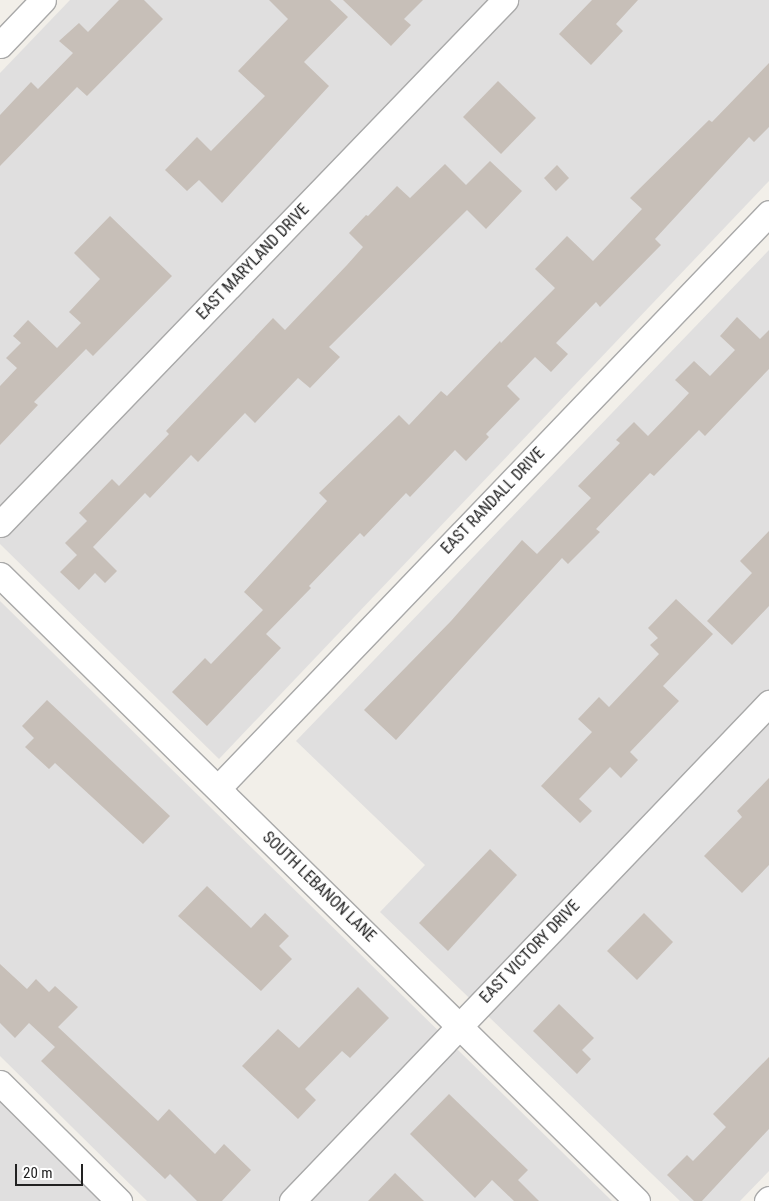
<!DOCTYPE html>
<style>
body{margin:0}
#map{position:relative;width:769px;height:1201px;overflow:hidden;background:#f2efe9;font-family:"Roboto Condensed",sans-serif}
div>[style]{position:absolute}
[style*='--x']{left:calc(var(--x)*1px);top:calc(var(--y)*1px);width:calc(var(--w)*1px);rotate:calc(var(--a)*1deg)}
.residential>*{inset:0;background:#e0dfdf}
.building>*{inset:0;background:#c7bfb8}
.roads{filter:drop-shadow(1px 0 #a9a9a9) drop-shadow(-1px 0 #a9a9a9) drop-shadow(0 1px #a9a9a9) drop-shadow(0 -1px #a9a9a9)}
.street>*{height:25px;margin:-12.5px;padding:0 12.5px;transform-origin:12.5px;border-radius:12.5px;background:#fff}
span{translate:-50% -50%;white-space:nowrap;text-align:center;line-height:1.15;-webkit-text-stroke:4px #fff;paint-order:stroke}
.street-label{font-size:16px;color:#222}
.scale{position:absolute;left:15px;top:1164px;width:68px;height:22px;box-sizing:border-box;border:2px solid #222;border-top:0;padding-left:6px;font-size:15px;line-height:18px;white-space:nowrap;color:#222;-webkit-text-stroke:4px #fff;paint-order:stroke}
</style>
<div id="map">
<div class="residential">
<div style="clip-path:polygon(70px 0,769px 0,769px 181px,219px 759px,0 544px,0 73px)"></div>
<div style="clip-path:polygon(769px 250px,769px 1171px,740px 1201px,680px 1201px,380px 912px,425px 865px,296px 741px)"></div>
<div style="clip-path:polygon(0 601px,612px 1201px,147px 1201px,0 1056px)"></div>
<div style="clip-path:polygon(0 1100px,101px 1201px,0 1201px)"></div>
</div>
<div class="building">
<div style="clip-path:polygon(119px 0,144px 0,163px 19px,87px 96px,77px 87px,0 166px,0 115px,31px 82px,38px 89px,73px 53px,59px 41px,79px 23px,88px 32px)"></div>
<div style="clip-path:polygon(269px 0,330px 0,348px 17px,304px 62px,329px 86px,222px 203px,199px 180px,187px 191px,165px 170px,197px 137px,211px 151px,265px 96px,238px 71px,288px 19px)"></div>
<div style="clip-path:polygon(343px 0,423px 0,404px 19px,411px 25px,391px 46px)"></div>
<div style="clip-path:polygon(592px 0,638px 0,616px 24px,623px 31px,591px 65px,559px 34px)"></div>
<div style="clip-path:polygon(769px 63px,769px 127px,754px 142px,749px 137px,655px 239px,661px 245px,600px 307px,596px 302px,556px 343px,568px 354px,551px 372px,535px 357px,507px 386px,520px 399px,486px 434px,489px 437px,466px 461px,455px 450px,410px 497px,406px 493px,364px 537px,360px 533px,309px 586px,311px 588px,266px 634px,281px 648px,207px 726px,172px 692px,205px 658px,211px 664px,263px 610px,244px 592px,327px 501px,319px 493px,399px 415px,409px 425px,441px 391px,447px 396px,500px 341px,501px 343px,555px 288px,535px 269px,567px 236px,593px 261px,642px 209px,630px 198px,709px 120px,712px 122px)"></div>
<div style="clip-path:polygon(498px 81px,536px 118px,501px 154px,463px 117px)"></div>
<div style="clip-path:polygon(490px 161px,522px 191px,486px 229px,467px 210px,329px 347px,340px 357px,310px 388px,298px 378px,255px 423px,245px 413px,198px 462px,191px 455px,150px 498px,145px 493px,93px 547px,117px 571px,105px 583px,95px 573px,79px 590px,60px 572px,77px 555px,65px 543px,87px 521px,79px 513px,112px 479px,119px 486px,169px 434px,166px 431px,273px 318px,285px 330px,347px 265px,363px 247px,349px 233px,366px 215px,368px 216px,397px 186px,410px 198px,445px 164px,466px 185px)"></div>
<div style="clip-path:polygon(557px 165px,569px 178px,556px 191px,544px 178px)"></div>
<div style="clip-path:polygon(110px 216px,172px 276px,93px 356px,86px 349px,34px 402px,38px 405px,0 445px,0 386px,17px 368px,6px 358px,21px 343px,13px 336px,28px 320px,57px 348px,81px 323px,69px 312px,100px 279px,74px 253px)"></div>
<div style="clip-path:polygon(737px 317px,760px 339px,769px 330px,769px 369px,705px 436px,699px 430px,654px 476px,650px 473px,596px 529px,600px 532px,568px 564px,562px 558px,396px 740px,364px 710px,451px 621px,522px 540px,537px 554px,591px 498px,578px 486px,620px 443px,616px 440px,634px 422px,648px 436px,675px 408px,689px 393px,675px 380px,694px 361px,710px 376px,735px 350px,720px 336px)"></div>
<div style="clip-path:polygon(769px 531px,769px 606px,732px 645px,707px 621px,752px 573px,740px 561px)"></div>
<div style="clip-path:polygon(676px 599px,713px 634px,663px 686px,679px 701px,630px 752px,638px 760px,621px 778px,610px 767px,579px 799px,592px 811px,580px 823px,541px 786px,592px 732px,578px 719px,599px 697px,609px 707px,659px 654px,650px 645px,658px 638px,648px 628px)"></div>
<div style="clip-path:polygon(47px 700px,170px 816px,143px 844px,55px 763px,49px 769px,25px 747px,34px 738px,22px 726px)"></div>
<div style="clip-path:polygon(769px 778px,769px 865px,742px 893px,704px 856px,742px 817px,737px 811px)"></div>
<div style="clip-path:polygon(490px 849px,517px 875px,448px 951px,419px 923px)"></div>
<div style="clip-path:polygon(207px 886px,251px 928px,265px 913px,289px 936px,279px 946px,292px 959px,261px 991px,178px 916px)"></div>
<div style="clip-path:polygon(644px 913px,673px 942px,637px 980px,607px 951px)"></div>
<div style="clip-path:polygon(0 964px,27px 989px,36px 979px,49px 992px,55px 986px,78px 1007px,58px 1027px,158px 1121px,169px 1109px,215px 1154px,224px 1144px,251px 1170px,222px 1201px,197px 1201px,170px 1174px,165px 1179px,41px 1061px,55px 1047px,29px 1023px,15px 1038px,0 1023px)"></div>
<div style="clip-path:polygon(358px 987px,389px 1018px,350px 1058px,342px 1051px,305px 1089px,316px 1100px,298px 1119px,242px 1066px,278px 1029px,299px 1048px)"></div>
<div style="clip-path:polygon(559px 1004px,594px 1038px,582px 1050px,591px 1059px,577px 1074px,533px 1031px)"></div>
<div style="clip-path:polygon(769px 1057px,769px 1129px,702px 1201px,694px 1201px,667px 1175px,687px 1155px,693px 1161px,726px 1127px,713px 1114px)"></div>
<div style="clip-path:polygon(449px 1094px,528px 1170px,518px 1180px,539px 1201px,514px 1201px,492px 1180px,475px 1198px,410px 1134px)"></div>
<div style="clip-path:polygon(395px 1173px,424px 1201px,368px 1201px)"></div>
</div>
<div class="roads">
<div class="street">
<div style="--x:0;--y:45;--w:62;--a:-46.3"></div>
<div style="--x:0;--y:524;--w:728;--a:-46.06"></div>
<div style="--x:0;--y:575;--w:893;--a:44.5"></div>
<div style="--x:218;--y:788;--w:796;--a:-46.22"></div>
<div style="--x:0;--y:1083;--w:168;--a:44.8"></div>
<div style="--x:292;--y:1201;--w:690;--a:-46.23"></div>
<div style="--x:767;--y:1201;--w:3;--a:-45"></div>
</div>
</div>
<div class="street-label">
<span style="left:253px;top:262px;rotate:-46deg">EAST MARYLAND DRIVE</span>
<span style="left:493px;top:501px;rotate:-46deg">EAST RANDALL DRIVE</span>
<span style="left:319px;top:887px;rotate:44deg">SOUTH LEBANON LANE</span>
<span style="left:530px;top:952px;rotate:-46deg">EAST VICTORY DRIVE</span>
</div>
<div class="scale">20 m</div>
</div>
